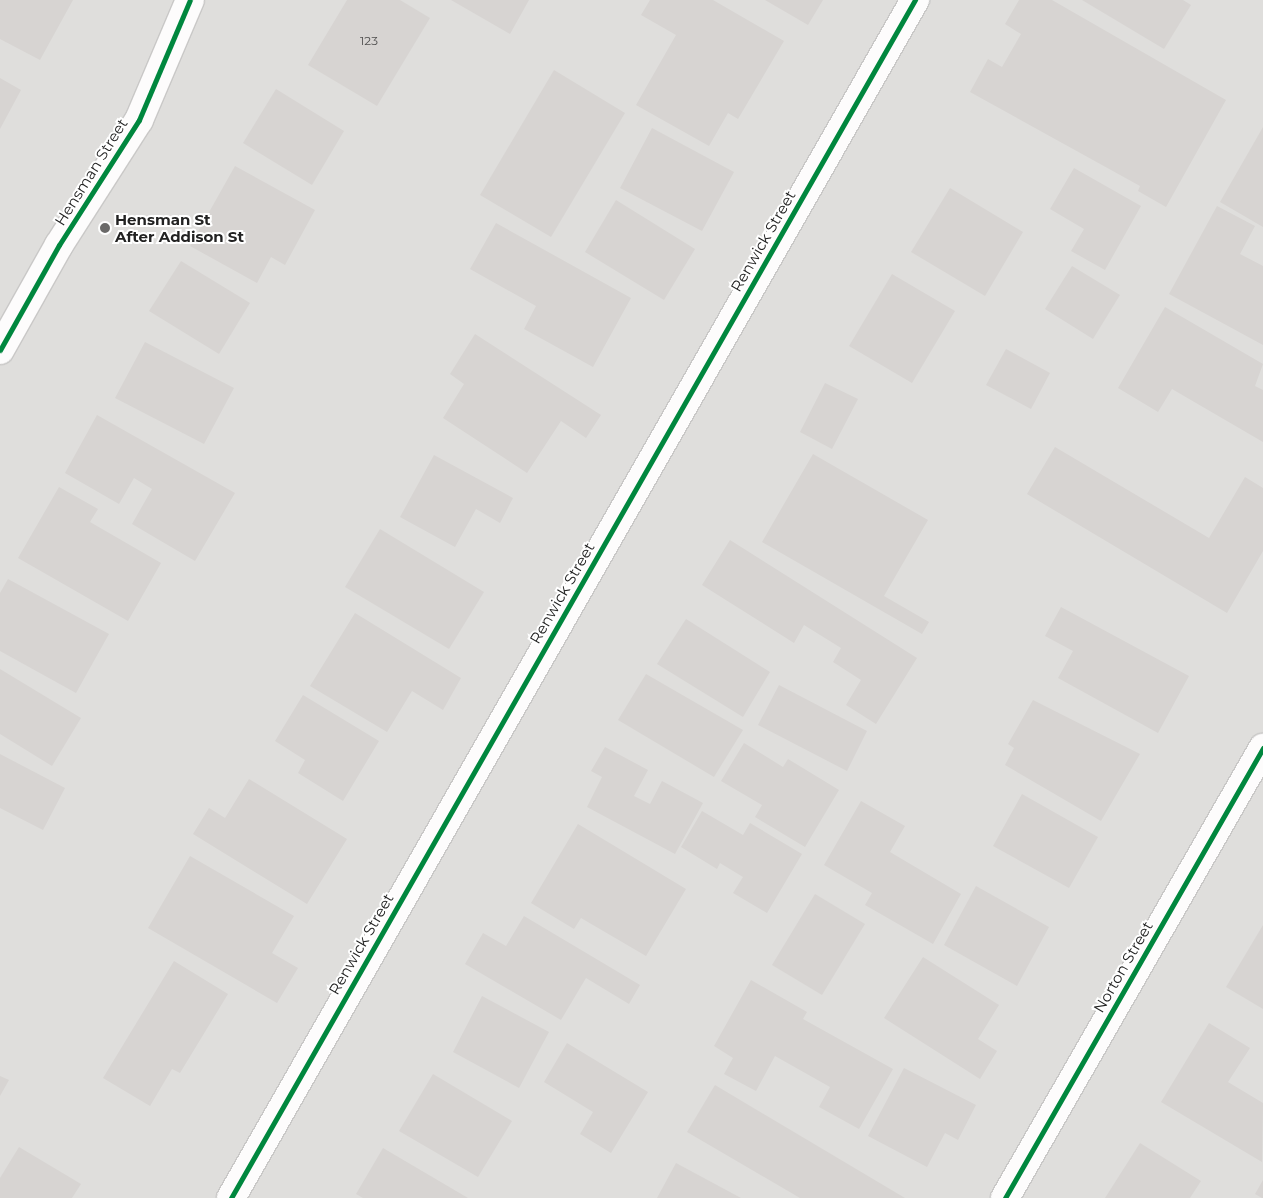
<!DOCTYPE html>
<style>
body{margin:0}
#map{position:relative;width:1263px;height:1198px;overflow:hidden;background:#f0eeeb;font-family:Montserrat,sans-serif}
div>[style]{position:absolute}
[style*='--x']{left:calc(var(--x)*1px);top:calc(var(--y)*1px);width:calc(var(--w)*1px);rotate:calc(var(--a)*1deg)}
.residential>*{inset:0;background:#dfdedc}
.building>*{inset:0;background:#d7d4d2}
.roads{filter:drop-shadow(1px 0 #c9c8c7) drop-shadow(-1px 0 #c9c8c7) drop-shadow(0 1px #c9c8c7) drop-shadow(0 -1px #c9c8c7)}
.street>*{height:28px;margin:-14px;padding:0 14px;transform-origin:14px;border-radius:14px;background:#fdfcfc}
.cycleway>*{height:5px;margin:-2.5px;padding:0 2.5px;transform-origin:2.5px;border-radius:2.5px;background:#00873e}
.dots>*{width:14px;height:14px;translate:-50% -50%;box-sizing:border-box;border:2px solid #fff;border-radius:50%}
span{translate:-50% -50%;white-space:nowrap;text-align:center;line-height:1.15;-webkit-text-stroke:4px #fff;paint-order:stroke}
.number-label{font-size:12px;color:#4f4e4e}
.number-label span{-webkit-text-stroke-width:0}
.street-label{font-size:15px;color:#222}
.poi-label{font-size:15px;color:#222;font-weight:700}
.left{translate:0 -50%;text-align:left}
</style>
<div id="map">
<div class="residential">
<div style="clip-path:polygon(0 0,1263px 0,1263px 1198px,0 1198px)"></div>
</div>
<div class="building">
<div style="clip-path:polygon(0 0,73px 0,40px 60px,0 39px)"></div>
<div style="clip-path:polygon(347px 0,400px 0,430px 18px,377px 106px,308px 65px)"></div>
<div style="clip-path:polygon(451px 0,529px 0,510px 34px)"></div>
<div style="clip-path:polygon(650px 0,713px 0,784px 41px,738px 119px,728px 113px,709px 146px,636px 105px,676px 35px,641px 15px)"></div>
<div style="clip-path:polygon(765px 0,823px 0,808px 25px)"></div>
<div style="clip-path:polygon(1019px 0,1052px 0,1226px 100px,1166px 207px,1138px 191px,1140px 186px,970px 92px,988px 59px,1002px 67px,1021px 34px,1005px 24px)"></div>
<div style="clip-path:polygon(1082px 0,1183px 0,1191px 5px,1164px 49px)"></div>
<div style="clip-path:polygon(554px 70px,625px 113px,551px 237px,480px 195px)"></div>
<div style="clip-path:polygon(0 78px,21px 90px,0 129px)"></div>
<div style="clip-path:polygon(276px 89px,344px 131px,312px 185px,243px 143px)"></div>
<div style="clip-path:polygon(1263px 127px,1263px 227px,1220px 202px)"></div>
<div style="clip-path:polygon(652px 128px,734px 172px,702px 231px,620px 188px)"></div>
<div style="clip-path:polygon(235px 166px,315px 210px,285px 265px,271px 257px,257px 283px,190px 246px)"></div>
<div style="clip-path:polygon(1074px 168px,1141px 206px,1105px 270px,1071px 251px,1084px 229px,1050px 209px)"></div>
<div style="clip-path:polygon(950px 188px,1023px 232px,985px 296px,911px 252px)"></div>
<div style="clip-path:polygon(616px 200px,695px 249px,664px 300px,585px 252px)"></div>
<div style="clip-path:polygon(1217px 206px,1255px 226px,1240px 254px,1263px 266px,1263px 345px,1169px 294px)"></div>
<div style="clip-path:polygon(496px 223px,631px 298px,593px 367px,524px 329px,536px 306px,470px 269px)"></div>
<div style="clip-path:polygon(181px 261px,250px 303px,219px 354px,149px 311px)"></div>
<div style="clip-path:polygon(1072px 266px,1120px 295px,1093px 339px,1045px 309px)"></div>
<div style="clip-path:polygon(892px 274px,955px 311px,912px 383px,849px 346px)"></div>
<div style="clip-path:polygon(1165px 307px,1263px 364px,1255px 386px,1263px 390px,1263px 442px,1172px 389px,1158px 412px,1118px 388px)"></div>
<div style="clip-path:polygon(475px 334px,601px 415px,586px 438px,561px 421px,527px 473px,443px 418px,464px 384px,450px 374px)"></div>
<div style="clip-path:polygon(145px 342px,234px 388px,204px 444px,115px 398px)"></div>
<div style="clip-path:polygon(1006px 349px,1050px 373px,1031px 409px,986px 385px)"></div>
<div style="clip-path:polygon(825px 383px,858px 399px,832px 449px,800px 432px)"></div>
<div style="clip-path:polygon(97px 415px,235px 493px,195px 561px,132px 524px,152px 489px,134px 478px,119px 504px,65px 473px)"></div>
<div style="clip-path:polygon(1055px 447px,1209px 538px,1245px 477px,1263px 488px,1263px 551px,1227px 613px,1027px 494px)"></div>
<div style="clip-path:polygon(813px 454px,928px 520px,884px 596px,929px 622px,922px 634px,762px 542px)"></div>
<div style="clip-path:polygon(434px 455px,513px 498px,500px 523px,476px 509px,455px 547px,400px 517px)"></div>
<div style="clip-path:polygon(59px 487px,98px 509px,90px 522px,161px 563px,128px 621px,18px 558px)"></div>
<div style="clip-path:polygon(380px 529px,484px 592px,449px 649px,345px 587px)"></div>
<div style="clip-path:polygon(730px 540px,917px 658px,876px 724px,846px 705px,861px 680px,833px 662px,841px 648px,804px 625px,794px 643px,702px 585px)"></div>
<div style="clip-path:polygon(8px 579px,109px 634px,76px 693px,0 651px,0 593px)"></div>
<div style="clip-path:polygon(1061px 607px,1189px 676px,1158px 733px,1058px 678px,1073px 651px,1045px 636px)"></div>
<div style="clip-path:polygon(355px 613px,461px 678px,443px 710px,412px 691px,387px 732px,310px 686px)"></div>
<div style="clip-path:polygon(686px 619px,770px 672px,743px 717px,657px 664px)"></div>
<div style="clip-path:polygon(0 669px,81px 718px,52px 766px,0 734px)"></div>
<div style="clip-path:polygon(646px 674px,743px 730px,714px 777px,618px 720px)"></div>
<div style="clip-path:polygon(779px 685px,867px 731px,847px 771px,758px 725px)"></div>
<div style="clip-path:polygon(303px 695px,379px 741px,343px 801px,298px 773px,305px 760px,275px 741px)"></div>
<div style="clip-path:polygon(1033px 700px,1140px 754px,1101px 821px,1005px 765px,1014px 748px,1008px 744px)"></div>
<div style="clip-path:polygon(744px 743px,783px 767px,788px 759px,839px 790px,805px 847px,755px 817px,762px 805px,721px 781px)"></div>
<div style="clip-path:polygon(605px 747px,648px 770px,634px 796px,650px 804px,662px 781px,703px 803px,675px 854px,587px 807px,602px 777px,591px 771px)"></div>
<div style="clip-path:polygon(0 754px,65px 788px,43px 830px,0 808px)"></div>
<div style="clip-path:polygon(249px 779px,347px 839px,307px 904px,193px 834px,209px 808px,225px 818px)"></div>
<div style="clip-path:polygon(1022px 794px,1098px 837px,1069px 888px,993px 846px)"></div>
<div style="clip-path:polygon(861px 801px,905px 826px,890px 852px,961px 894px,933px 944px,865px 905px,872px 893px,824px 865px)"></div>
<div style="clip-path:polygon(702px 811px,743px 835px,750px 823px,802px 854px,767px 913px,733px 893px,743px 877px,720px 863px,717px 869px,681px 847px)"></div>
<div style="clip-path:polygon(578px 824px,686px 889px,646px 956px,581px 918px,574px 929px,531px 903px)"></div>
<div style="clip-path:polygon(190px 856px,294px 916px,272px 953px,298px 968px,277px 1003px,148px 928px)"></div>
<div style="clip-path:polygon(976px 886px,1049px 927px,1017px 986px,944px 945px)"></div>
<div style="clip-path:polygon(815px 894px,865px 924px,822px 995px,772px 965px)"></div>
<div style="clip-path:polygon(524px 916px,640px 985px,629px 1004px,586px 978px,561px 1020px,465px 964px,483px 933px,506px 946px)"></div>
<div style="clip-path:polygon(1263px 925px,1263px 1009px,1226px 987px)"></div>
<div style="clip-path:polygon(923px 957px,999px 1005px,978px 1039px,997px 1051px,980px 1079px,884px 1018px)"></div>
<div style="clip-path:polygon(174px 961px,228px 994px,180px 1073px,172px 1069px,150px 1106px,103px 1078px)"></div>
<div style="clip-path:polygon(751px 980px,807px 1012px,803px 1019px,893px 1069px,859px 1129px,819px 1107px,830px 1087px,775px 1056px,756px 1091px,724px 1074px,733px 1058px,714px 1046px)"></div>
<div style="clip-path:polygon(482px 996px,549px 1032px,519px 1088px,453px 1052px)"></div>
<div style="clip-path:polygon(1209px 1023px,1250px 1048px,1228px 1082px,1263px 1103px,1262px 1162px,1161px 1102px)"></div>
<div style="clip-path:polygon(567px 1043px,648px 1092px,611px 1153px,580px 1134px,593px 1112px,544px 1082px)"></div>
<div style="clip-path:polygon(904px 1068px,976px 1105px,958px 1140px,945px 1133px,927px 1167px,868px 1136px)"></div>
<div style="clip-path:polygon(433px 1074px,512px 1121px,478px 1177px,399px 1131px)"></div>
<div style="clip-path:polygon(0 1076px,9px 1080px,0 1096px)"></div>
<div style="clip-path:polygon(715px 1085px,905px 1198px,800px 1198px,687px 1132px)"></div>
<div style="clip-path:polygon(1140px 1143px,1201px 1181px,1190px 1198px,1105px 1198px)"></div>
<div style="clip-path:polygon(19px 1147px,81px 1184px,72px 1198px,0 1198px,0 1178px)"></div>
<div style="clip-path:polygon(383px 1148px,468px 1198px,363px 1198px,356px 1194px)"></div>
<div style="clip-path:polygon(676px 1163px,741px 1198px,657px 1198px)"></div>
<div style="clip-path:polygon(1263px 1180px,1263px 1198px,1262px 1198px,1255px 1194px)"></div>
</div>
<div class="roads">
<div class="street">
<div style="--x:0;--y:350;--w:120;--a:-60.7"></div>
<div style="--x:59;--y:245;--w:148;--a:-57.4"></div>
<div style="--x:139;--y:120;--w:130;--a:-67"></div>
<div style="--x:231;--y:1198;--w:1380;--a:-60.28"></div>
<div style="--x:1005;--y:1198;--w:519;--a:-60.17"></div>
</div>
</div>
<div class="cycleway">
<div style="--x:0;--y:350;--w:120;--a:-60.7"></div>
<div style="--x:59;--y:245;--w:148;--a:-57.4"></div>
<div style="--x:139;--y:120;--w:130;--a:-67"></div>
<div style="--x:231;--y:1198;--w:1380;--a:-60.28"></div>
<div style="--x:1005;--y:1198;--w:519;--a:-60.17"></div>
</div>
<div class="dots">
<div style="left:105px;top:228px;background:#6a6968"></div>
</div>
<div class="number-label">
<span style="left:369px;top:41px">123</span>
</div>
<div class="street-label">
<span style="left:91px;top:172px;rotate:-58deg">Hensman Street</span>
<span style="left:763px;top:241px;rotate:-60deg">Renwick Street</span>
<span style="left:562px;top:593px;rotate:-60deg">Renwick Street</span>
<span style="left:361px;top:944px;rotate:-60deg">Renwick Street</span>
<span style="left:1123px;top:967px;rotate:-60deg">Norton Street</span>
</div>
<div class="poi-label">
<span class="left" style="left:115px;top:228px">Hensman St<br>After Addison St</span>
</div>
</div>
